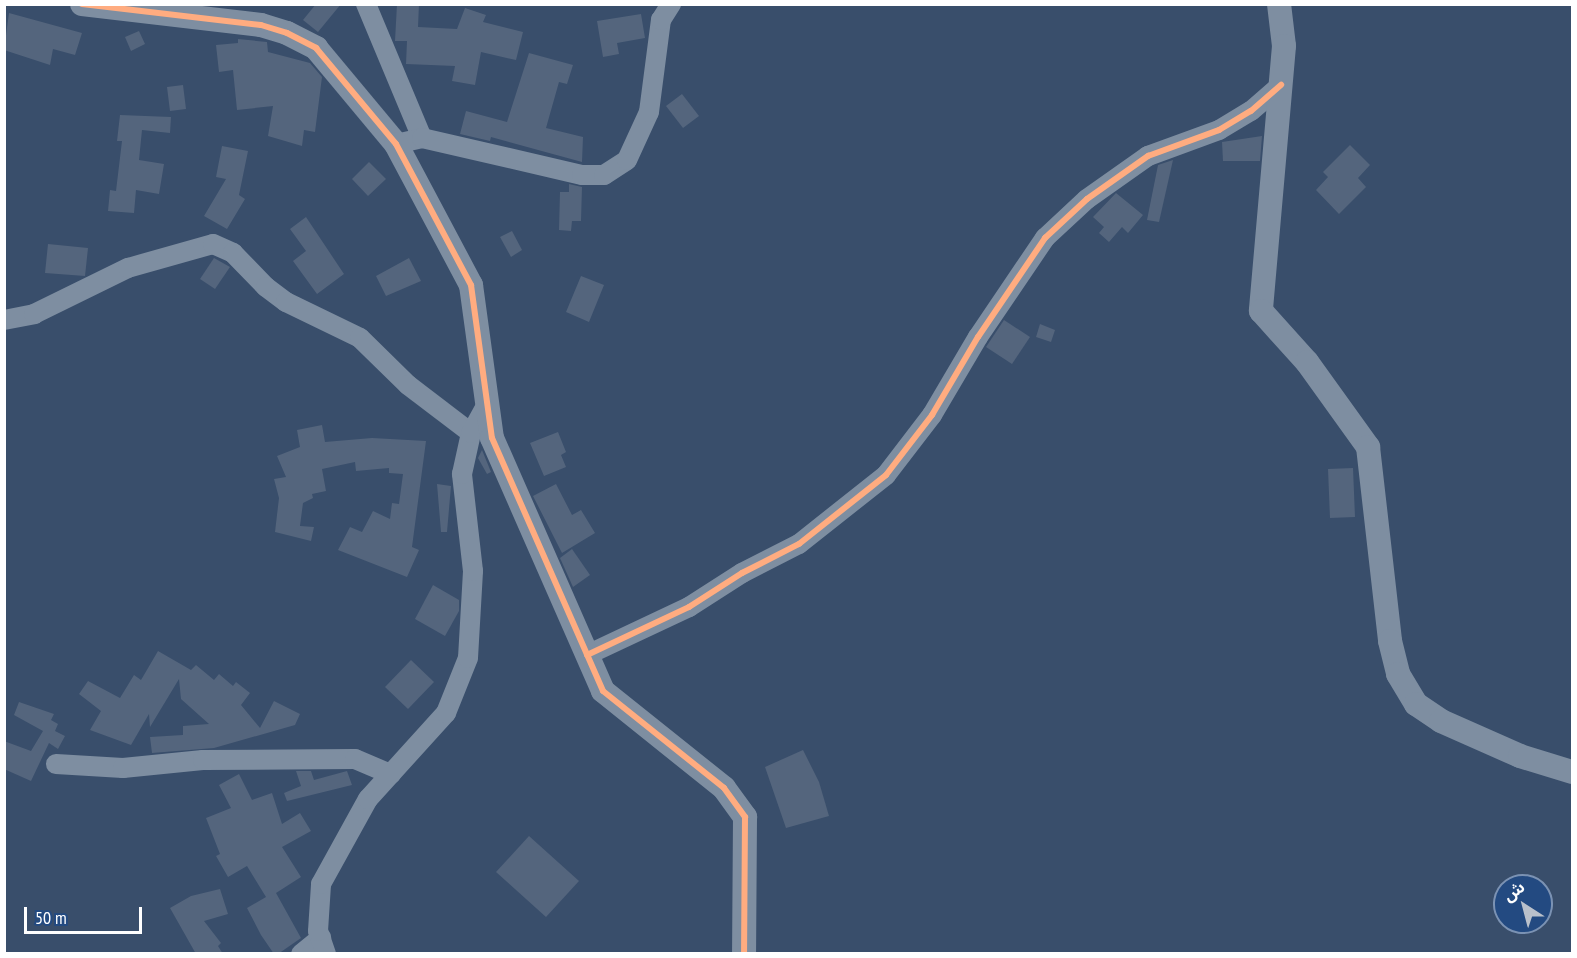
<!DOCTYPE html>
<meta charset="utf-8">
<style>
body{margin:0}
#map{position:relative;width:1577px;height:958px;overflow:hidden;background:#394e6b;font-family:"PT Sans Narrow","Noto Sans Arabic",sans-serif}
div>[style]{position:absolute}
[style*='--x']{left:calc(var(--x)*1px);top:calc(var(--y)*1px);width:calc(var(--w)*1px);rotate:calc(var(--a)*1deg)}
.building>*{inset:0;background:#54657d}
.minor>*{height:20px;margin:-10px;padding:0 10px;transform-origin:10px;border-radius:10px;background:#7e8ea1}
.tertiary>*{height:24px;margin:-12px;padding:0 12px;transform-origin:12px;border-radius:12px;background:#7e8ea1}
.cycleway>*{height:6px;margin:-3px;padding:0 3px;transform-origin:3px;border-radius:3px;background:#ffac80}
span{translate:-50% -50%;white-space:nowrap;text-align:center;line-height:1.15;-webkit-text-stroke:5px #234a81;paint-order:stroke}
.frame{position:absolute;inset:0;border:6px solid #fff;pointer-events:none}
.north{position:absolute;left:1493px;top:874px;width:60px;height:60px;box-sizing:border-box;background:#234a81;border:2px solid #7b92b3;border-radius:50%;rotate:324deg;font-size:16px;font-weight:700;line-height:24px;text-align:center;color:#fff}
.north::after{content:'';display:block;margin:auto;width:21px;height:27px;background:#bac1cb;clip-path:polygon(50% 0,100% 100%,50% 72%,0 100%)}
.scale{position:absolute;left:24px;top:907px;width:118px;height:27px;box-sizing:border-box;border:3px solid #fff;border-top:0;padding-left:8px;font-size:18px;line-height:21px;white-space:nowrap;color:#fff;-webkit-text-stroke:4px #234a81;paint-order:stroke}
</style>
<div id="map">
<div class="building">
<div style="clip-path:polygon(316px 4px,341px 4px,318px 32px,303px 20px)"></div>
<div style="clip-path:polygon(397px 4px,419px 4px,418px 27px,457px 29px,465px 8px,486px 15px,483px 22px,523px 32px,516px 60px,481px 52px,475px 85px,452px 81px,455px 66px,406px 64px,407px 41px,395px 41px)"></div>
<div style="clip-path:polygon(9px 13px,82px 33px,75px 55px,53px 49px,50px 65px,4px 50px)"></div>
<div style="clip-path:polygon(641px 14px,645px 38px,617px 43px,619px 54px,603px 57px,597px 21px)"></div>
<div style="clip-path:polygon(139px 31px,145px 44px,131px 51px,125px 37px)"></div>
<div style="clip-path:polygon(238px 39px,267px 42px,268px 52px,310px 63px,322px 77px,315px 132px,304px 130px,302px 146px,268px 136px,273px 106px,237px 110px,233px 70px,219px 72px,216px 45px,238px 43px)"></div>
<div style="clip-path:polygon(529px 53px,573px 65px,567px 84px,559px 82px,546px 128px,583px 137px,582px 162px,491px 137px,490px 141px,460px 134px,466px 111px,507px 122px)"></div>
<div style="clip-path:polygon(183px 85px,186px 109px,170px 111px,167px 87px)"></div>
<div style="clip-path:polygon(682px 94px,699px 116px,683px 128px,666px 106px)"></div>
<div style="clip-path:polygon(120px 115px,171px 117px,170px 133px,142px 130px,139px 160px,164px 164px,159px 194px,136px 190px,134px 213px,108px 211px,110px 190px,116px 191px,122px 141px,117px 141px)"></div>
<div style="clip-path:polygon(1262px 136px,1260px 161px,1223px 161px,1222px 142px)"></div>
<div style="clip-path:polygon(1350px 145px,1370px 165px,1358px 178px,1366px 187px,1339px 214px,1316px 190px,1328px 177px,1323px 172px)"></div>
<div style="clip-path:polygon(222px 146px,248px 151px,239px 195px,245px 199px,227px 229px,204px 216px,226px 179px,216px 177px)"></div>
<div style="clip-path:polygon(1173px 160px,1159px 222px,1147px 220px,1158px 165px)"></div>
<div style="clip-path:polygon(369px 162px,386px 179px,368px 196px,352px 179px)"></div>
<div style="clip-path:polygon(569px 184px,582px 187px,581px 221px,572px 221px,571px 231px,559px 230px,560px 192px,569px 192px)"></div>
<div style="clip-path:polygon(1116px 193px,1143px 215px,1128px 233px,1122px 227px,1109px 242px,1099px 233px,1104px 227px,1093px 217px)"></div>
<div style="clip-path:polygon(306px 217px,344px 274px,317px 294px,293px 261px,306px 251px,290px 229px)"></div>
<div style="clip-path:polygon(512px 231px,522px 250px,511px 257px,500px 237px)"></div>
<div style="clip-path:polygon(48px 244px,88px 248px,85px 276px,45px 273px)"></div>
<div style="clip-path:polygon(214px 258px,230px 267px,215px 289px,200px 279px)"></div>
<div style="clip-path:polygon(409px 258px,421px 281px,386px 296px,376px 276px)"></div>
<div style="clip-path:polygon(581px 276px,604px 285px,589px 322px,566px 312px)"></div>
<div style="clip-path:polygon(1004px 320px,1030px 337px,1012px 364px,986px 347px)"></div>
<div style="clip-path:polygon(1040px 324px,1055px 330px,1051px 342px,1036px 337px)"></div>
<div style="clip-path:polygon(322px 425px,325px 442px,372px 438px,426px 441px,412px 547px,419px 550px,407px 577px,338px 550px,350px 527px,362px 532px,373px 511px,390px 519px,392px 503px,399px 504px,403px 474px,389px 473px,389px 468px,356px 471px,355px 462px,322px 469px,326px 491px,312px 494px,313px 498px,303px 503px,300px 526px,314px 527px,311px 541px,275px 532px,279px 498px,274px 479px,286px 477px,277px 456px,300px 447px,297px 430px)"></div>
<div style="clip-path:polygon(558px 432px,566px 452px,561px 455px,566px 467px,544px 476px,530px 443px)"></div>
<div style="clip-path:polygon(482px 450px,491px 472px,487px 474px,478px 458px)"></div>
<div style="clip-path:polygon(1353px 468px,1355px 517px,1330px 518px,1328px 469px)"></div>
<div style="clip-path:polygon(437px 484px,451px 486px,447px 532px,441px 532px)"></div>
<div style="clip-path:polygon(556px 484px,572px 515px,581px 510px,595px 533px,562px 553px,533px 496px)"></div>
<div style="clip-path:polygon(572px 549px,590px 575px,573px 587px,560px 558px)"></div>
<div style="clip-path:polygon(433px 585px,459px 600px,459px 611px,445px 636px,415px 619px)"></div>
<div style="clip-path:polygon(158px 651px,191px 670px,196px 665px,214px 680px,219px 674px,233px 686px,236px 682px,250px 693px,241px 705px,260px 728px,274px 701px,300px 714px,295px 725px,214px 748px,152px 753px,150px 737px,183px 735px,183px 726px,209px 724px,181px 699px,179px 679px,150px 727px,149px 714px,131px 745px,90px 730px,101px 711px,79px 694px,88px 681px,120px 698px,134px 675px,141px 680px)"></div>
<div style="clip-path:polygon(411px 660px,434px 682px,408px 709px,385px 687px)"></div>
<div style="clip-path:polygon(19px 702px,54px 714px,51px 720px,58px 724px,55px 731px,65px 736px,58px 749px,49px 743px,31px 781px,4px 769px,4px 741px,31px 751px,43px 731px,14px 715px)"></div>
<div style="clip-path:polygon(803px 750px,819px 782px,829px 816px,786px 828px,765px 767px)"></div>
<div style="clip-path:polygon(296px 771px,311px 771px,314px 780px,347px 771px,352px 785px,287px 801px,284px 793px,301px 786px)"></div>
<div style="clip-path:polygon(239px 774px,252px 800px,272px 793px,282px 824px,300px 813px,311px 831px,282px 847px,301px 877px,276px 893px,301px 938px,278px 954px,274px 954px,261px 935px,247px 908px,266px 897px,247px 866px,228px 877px,216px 856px,220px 854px,206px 818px,231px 808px,219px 785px)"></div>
<div style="clip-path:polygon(529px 836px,579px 881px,546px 917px,496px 872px)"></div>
<div style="clip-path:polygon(220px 889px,228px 914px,204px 921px,221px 943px,218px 946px,223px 954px,196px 954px,170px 908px,191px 896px)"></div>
</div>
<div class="minor">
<div style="--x:366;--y:4;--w:145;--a:67.3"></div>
<div style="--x:396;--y:144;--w:27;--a:-13"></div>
<div style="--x:422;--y:138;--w:164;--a:13"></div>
<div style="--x:582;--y:175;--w:22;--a:0"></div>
<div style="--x:604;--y:175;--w:27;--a:-33"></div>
<div style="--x:627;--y:160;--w:53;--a:-65.4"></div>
<div style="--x:649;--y:112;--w:93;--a:-82.6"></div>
<div style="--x:661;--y:20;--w:19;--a:-58"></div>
<div style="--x:4;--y:320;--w:31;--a:-11"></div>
<div style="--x:34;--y:314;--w:105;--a:-26.1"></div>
<div style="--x:128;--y:268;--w:88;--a:-15.8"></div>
<div style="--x:213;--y:244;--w:22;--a:24"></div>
<div style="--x:233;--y:253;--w:47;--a:45.9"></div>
<div style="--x:266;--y:287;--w:25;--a:37"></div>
<div style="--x:286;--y:302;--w:82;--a:25.9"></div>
<div style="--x:360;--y:338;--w:67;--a:44.4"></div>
<div style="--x:408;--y:385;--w:79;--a:37.3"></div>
<div style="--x:587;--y:655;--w:113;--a:-25.2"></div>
<div style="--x:689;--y:607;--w:63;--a:-32.7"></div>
<div style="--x:742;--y:573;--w:64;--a:-27"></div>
<div style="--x:799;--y:544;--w:111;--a:-38.4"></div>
<div style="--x:886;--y:475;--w:76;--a:-52.5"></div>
<div style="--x:932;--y:415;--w:91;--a:-59.5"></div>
<div style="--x:978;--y:337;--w:120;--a:-55.9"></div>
<div style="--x:1045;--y:238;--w:57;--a:-42.9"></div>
<div style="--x:1087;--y:199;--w:75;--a:-35.2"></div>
<div style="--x:1148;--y:156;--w:76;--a:-20.1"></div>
<div style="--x:1219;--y:130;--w:37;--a:-31"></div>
<div style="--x:1251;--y:111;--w:40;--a:-41"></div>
<div style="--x:56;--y:764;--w:67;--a:3.4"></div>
<div style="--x:123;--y:768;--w:80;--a:-5.7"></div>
<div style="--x:203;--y:760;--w:152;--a:-0.4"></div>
<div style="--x:355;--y:759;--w:39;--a:23"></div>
<div style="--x:301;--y:954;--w:26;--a:-39"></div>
<div style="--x:326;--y:954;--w:24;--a:-109"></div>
<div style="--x:318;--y:931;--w:47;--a:-86.3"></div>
<div style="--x:321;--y:884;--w:97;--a:-61.1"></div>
<div style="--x:368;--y:799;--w:116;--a:-47.8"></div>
<div style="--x:446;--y:713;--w:59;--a:-68.2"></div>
<div style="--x:468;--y:658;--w:87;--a:-86.7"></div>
<div style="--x:473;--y:571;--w:98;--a:-96.5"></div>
<div style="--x:462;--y:474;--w:42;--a:-77.6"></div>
<div style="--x:471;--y:433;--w:33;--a:-61"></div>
</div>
<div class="tertiary">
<div style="--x:82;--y:4;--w:180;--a:6.7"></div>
<div style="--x:261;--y:25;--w:27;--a:17"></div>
<div style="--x:287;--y:33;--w:33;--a:27"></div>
<div style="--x:316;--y:48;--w:125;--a:50.2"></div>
<div style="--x:396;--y:144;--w:160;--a:62"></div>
<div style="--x:471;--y:285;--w:154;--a:82.2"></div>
<div style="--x:492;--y:438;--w:276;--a:66.3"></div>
<div style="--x:603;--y:691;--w:155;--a:38.7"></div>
<div style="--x:724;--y:788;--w:36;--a:54"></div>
<div style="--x:745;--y:817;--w:137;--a:90.4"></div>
<div style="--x:1279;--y:4;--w:42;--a:83.2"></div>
<div style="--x:1284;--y:46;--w:266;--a:95"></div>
<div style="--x:1261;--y:311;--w:69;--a:48"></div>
<div style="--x:1307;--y:362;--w:105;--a:54.3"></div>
<div style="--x:1368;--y:447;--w:195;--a:83.5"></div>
<div style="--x:1390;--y:641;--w:34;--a:76"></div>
<div style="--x:1398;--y:674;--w:35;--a:59"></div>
<div style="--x:1416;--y:704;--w:30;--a:34"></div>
<div style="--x:1441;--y:721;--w:86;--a:23.9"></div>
<div style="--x:1520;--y:756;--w:54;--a:17.1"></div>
</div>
<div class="cycleway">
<div style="--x:82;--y:4;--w:180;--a:6.7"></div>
<div style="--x:261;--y:25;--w:27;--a:17"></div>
<div style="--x:287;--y:33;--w:33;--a:27"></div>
<div style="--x:316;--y:48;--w:125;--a:50.2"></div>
<div style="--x:396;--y:144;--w:160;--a:62"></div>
<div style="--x:471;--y:285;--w:154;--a:82.2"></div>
<div style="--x:492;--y:438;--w:276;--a:66.3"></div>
<div style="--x:603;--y:691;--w:155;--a:38.7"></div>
<div style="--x:724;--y:788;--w:36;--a:54"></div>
<div style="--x:745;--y:817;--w:137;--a:90.4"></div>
<div style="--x:587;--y:655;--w:113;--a:-25.2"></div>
<div style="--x:689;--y:607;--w:63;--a:-32.7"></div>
<div style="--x:742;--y:573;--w:64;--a:-27"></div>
<div style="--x:799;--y:544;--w:111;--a:-38.4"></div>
<div style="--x:886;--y:475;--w:76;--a:-52.5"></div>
<div style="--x:932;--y:415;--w:91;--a:-59.5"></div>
<div style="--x:978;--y:337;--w:120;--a:-55.9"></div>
<div style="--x:1045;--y:238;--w:57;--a:-42.9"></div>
<div style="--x:1087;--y:199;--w:75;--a:-35.2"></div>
<div style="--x:1148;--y:156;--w:76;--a:-20.1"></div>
<div style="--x:1219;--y:130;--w:37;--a:-31"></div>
<div style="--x:1251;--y:111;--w:40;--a:-41"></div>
</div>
<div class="frame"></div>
<div class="north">ش</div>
<div class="scale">50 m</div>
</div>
